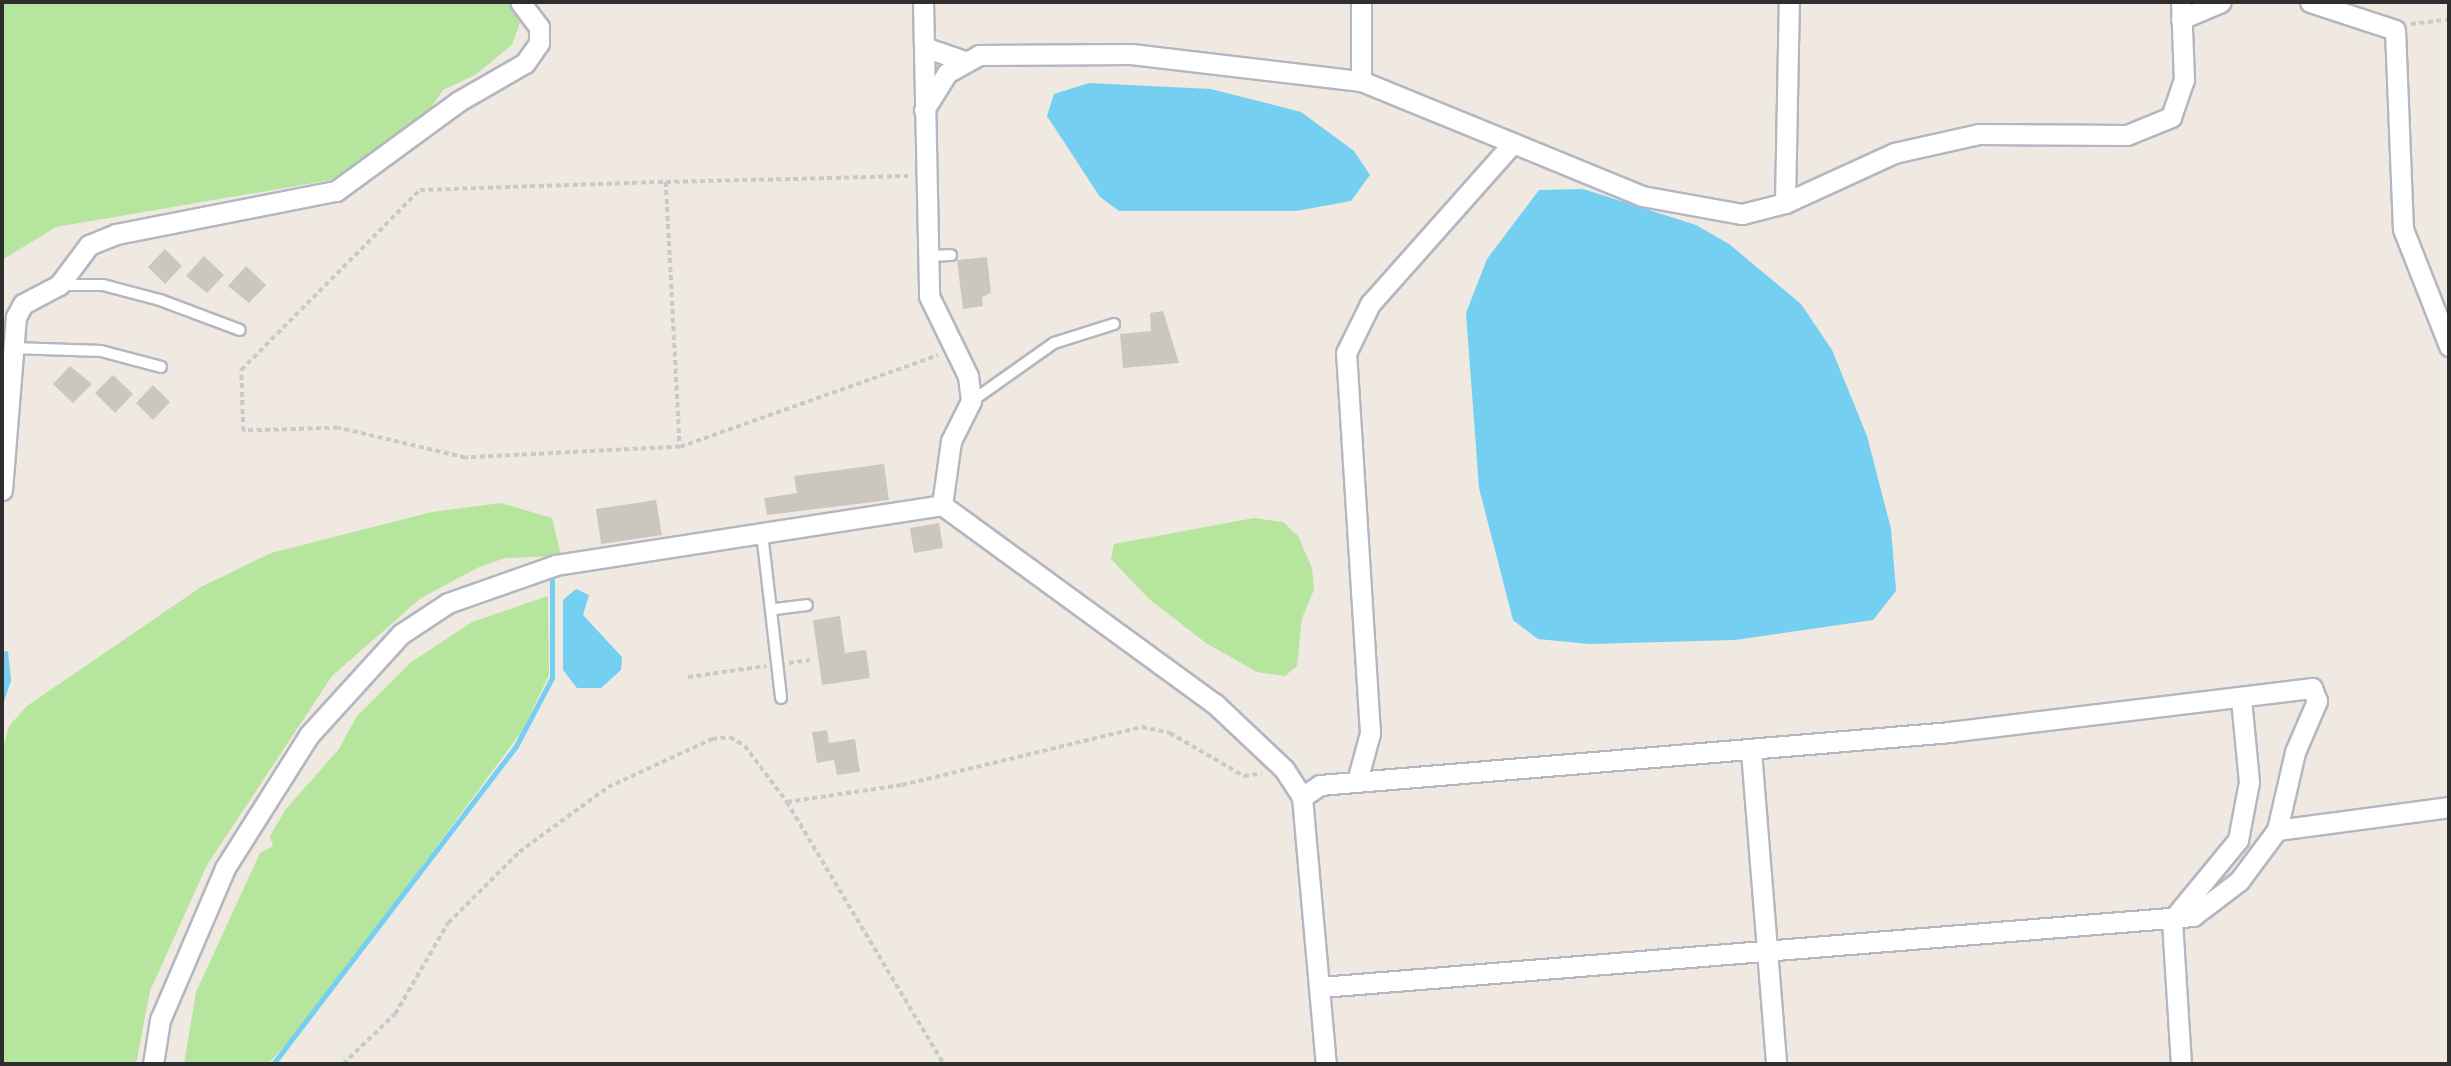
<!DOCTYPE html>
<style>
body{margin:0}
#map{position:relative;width:2451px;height:1066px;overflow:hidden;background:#efe9e1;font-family:"DejaVu Sans",sans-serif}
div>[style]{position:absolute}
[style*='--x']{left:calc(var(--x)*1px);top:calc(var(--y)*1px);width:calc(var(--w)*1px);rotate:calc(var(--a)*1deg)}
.green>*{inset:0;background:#b6e59e}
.water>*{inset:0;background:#75cff0}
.stream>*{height:5px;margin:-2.5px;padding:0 2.5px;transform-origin:2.5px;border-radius:2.5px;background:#75cff0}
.building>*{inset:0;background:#cbc7bf}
.path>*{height:3.5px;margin-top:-1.75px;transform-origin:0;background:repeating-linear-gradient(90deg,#c9c9c9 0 5px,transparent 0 8.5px)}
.roads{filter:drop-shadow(2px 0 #b4b7c1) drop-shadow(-2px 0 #b4b7c1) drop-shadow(0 2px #b4b7c1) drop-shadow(0 -2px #b4b7c1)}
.lane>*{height:10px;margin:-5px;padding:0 5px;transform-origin:5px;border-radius:5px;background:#fff}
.street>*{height:19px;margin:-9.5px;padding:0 9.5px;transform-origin:9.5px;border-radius:9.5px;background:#fff}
span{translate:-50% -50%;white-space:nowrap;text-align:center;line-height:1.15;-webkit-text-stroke:5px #fff;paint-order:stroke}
.frame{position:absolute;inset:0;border:4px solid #2e2e2e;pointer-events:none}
</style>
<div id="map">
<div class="green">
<div style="clip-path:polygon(2px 2px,509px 2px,522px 17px,512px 45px,475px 75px,443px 90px,422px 120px,331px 180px,56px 227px,2px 260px)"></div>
<div style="clip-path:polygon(501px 503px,552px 518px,561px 556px,505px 558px,479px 567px,421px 598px,332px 676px,207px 865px,150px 991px,136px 1064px,2px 1064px,2px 752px,9px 726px,27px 706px,201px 587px,271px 553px,432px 512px)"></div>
<div style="clip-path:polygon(1254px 518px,1283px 522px,1298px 536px,1312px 568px,1314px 590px,1302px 618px,1297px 666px,1285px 676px,1257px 672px,1206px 643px,1149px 599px,1111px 559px,1114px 544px)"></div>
<div style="clip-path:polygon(548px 596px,549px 675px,522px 731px,309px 1019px,268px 1064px,184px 1064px,196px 992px,260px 853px,273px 846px,270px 836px,286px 809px,339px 749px,357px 716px,410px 663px,472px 622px)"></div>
</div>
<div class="water">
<div style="clip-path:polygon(1089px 83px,1211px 89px,1301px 112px,1354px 151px,1370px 175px,1351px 201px,1296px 211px,1119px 211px,1100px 197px,1047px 116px,1054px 94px)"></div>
<div style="clip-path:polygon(1583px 189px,1696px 225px,1729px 244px,1801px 304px,1832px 350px,1867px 436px,1891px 529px,1896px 591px,1873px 620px,1735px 640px,1589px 644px,1538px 639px,1513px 620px,1479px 488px,1466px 313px,1487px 259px,1539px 190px)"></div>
<div style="clip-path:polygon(576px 589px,589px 595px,583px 615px,622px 657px,621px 670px,601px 688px,577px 688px,563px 670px,563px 600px)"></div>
<div style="clip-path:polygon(8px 651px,11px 681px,2px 707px,2px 652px)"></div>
</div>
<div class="stream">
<div style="--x:273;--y:1064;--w:400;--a:-52.6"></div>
<div style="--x:516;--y:746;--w:77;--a:-62.1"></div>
<div style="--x:552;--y:678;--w:102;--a:-90"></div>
</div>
<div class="building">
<div style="clip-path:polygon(165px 249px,182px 266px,165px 284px,148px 267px)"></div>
<div style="clip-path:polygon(204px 256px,224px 275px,207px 293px,186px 276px)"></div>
<div style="clip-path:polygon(987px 257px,991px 293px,982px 297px,983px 306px,963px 309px,957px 260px)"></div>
<div style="clip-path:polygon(246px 266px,266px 285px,249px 303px,228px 286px)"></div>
<div style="clip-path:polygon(1163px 311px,1179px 363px,1123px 368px,1120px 334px,1151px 331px,1150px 313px)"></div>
<div style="clip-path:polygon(70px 366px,92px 384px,73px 403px,53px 384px)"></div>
<div style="clip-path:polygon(113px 375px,133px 394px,115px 413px,95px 393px)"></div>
<div style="clip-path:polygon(153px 385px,170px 402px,153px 420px,136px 403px)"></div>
<div style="clip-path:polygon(884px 464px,889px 500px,767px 515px,764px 498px,797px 493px,794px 476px)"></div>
<div style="clip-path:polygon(656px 500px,662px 535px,601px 544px,596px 509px)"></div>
<div style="clip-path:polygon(939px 523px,943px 548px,914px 553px,910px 528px)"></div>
<div style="clip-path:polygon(840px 616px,845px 653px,866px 650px,870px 678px,822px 685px,813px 620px)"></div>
<div style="clip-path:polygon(827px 730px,829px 743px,855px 739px,860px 772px,837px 775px,834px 760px,817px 763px,812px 732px)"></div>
</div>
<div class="path">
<div style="--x:2411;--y:24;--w:38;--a:-7"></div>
<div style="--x:666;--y:182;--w:265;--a:87"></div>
<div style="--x:680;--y:447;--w:215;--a:177.1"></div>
<div style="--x:465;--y:458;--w:130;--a:-166.7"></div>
<div style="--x:338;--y:428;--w:95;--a:178.2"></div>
<div style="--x:243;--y:431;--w:61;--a:-91.9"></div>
<div style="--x:241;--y:370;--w:254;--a:-45.2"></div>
<div style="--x:420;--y:190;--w:246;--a:-1.9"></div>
<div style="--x:666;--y:182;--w:242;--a:-1.4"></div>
<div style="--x:680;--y:447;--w:274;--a:-19.6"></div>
<div style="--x:789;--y:663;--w:21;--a:-8"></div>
<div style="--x:688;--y:677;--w:79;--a:-8"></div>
<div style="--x:787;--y:802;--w:305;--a:59.1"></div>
<div style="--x:343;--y:1064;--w:72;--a:-43.9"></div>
<div style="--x:395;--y:1014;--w:105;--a:-59.8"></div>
<div style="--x:448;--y:923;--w:100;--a:-45"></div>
<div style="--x:519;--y:852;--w:110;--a:-36.1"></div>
<div style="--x:608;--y:787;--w:115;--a:-24.8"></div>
<div style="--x:712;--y:739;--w:18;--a:-6"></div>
<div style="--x:730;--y:737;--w:17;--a:31"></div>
<div style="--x:745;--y:746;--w:70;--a:53.1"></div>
<div style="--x:787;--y:802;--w:116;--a:-8.4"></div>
<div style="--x:902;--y:785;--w:247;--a:-13.6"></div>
<div style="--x:1142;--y:727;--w:29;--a:12"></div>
<div style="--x:1170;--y:733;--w:86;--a:30.2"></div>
<div style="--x:1244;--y:776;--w:18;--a:-9"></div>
</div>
<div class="roads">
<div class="lane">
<div style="--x:926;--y:256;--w:25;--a:-2"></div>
<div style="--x:59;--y:285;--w:44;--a:0"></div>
<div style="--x:103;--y:285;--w:59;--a:14.7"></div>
<div style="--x:160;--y:300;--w:85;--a:20.6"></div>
<div style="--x:13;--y:348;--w:88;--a:2"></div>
<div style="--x:101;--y:351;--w:62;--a:14.9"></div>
<div style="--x:972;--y:401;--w:100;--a:-35.3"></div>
<div style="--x:1054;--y:343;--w:63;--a:-17.6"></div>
<div style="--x:762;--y:533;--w:166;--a:83.4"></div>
<div style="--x:775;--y:609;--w:32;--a:-7"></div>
</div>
<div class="street">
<div style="--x:923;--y:2;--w:294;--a:88.8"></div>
<div style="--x:929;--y:296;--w:89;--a:64"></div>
<div style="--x:968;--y:376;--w:25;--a:83"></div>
<div style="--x:971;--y:401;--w:45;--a:116.6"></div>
<div style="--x:951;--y:441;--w:65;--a:98"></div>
<div style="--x:2310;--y:2;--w:89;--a:18.2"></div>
<div style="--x:2395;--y:30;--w:199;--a:87.7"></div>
<div style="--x:2403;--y:229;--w:126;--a:68.5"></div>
<div style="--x:2181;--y:19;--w:43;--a:-23"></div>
<div style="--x:924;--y:47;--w:39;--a:19"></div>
<div style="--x:924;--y:110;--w:44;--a:-58.1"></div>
<div style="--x:947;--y:73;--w:37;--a:-29"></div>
<div style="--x:979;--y:55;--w:152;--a:-0.4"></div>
<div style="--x:1131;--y:54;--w:232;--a:6.7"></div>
<div style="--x:1513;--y:143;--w:139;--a:22.3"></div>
<div style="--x:1642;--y:196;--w:102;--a:10.2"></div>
<div style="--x:1742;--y:214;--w:44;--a:-14.3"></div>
<div style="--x:1785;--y:203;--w:120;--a:-24.6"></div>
<div style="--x:1894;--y:153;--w:87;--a:-12.6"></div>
<div style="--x:1979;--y:134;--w:148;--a:0.4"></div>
<div style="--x:2127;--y:135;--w:48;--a:-22.2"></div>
<div style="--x:2171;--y:117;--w:39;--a:-71"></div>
<div style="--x:2184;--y:80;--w:78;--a:-92.2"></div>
<div style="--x:1785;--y:203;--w:201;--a:-88.9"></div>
<div style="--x:2;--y:490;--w:174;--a:-85.4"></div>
<div style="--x:16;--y:317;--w:15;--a:-62"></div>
<div style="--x:23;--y:304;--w:41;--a:-27.8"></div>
<div style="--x:59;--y:285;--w:50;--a:-53.1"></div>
<div style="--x:89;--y:245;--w:29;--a:-22"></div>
<div style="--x:116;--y:234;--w:224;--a:-11.1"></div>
<div style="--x:336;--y:191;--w:152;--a:-36.2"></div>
<div style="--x:459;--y:101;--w:76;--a:-29.9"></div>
<div style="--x:525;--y:63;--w:24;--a:-55"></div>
<div style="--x:539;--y:43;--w:16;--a:-90"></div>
<div style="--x:539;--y:27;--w:31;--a:-127"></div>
<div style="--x:1751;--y:751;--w:314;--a:85.4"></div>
<div style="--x:1357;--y:781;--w:50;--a:-74.8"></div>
<div style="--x:1370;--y:733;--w:381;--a:-93.6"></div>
<div style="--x:1346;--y:353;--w:55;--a:-63.9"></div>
<div style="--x:1370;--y:304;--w:215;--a:-48.4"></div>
<div style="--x:1513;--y:143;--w:164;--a:-157.8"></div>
<div style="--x:1361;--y:81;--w:79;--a:-90"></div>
<div style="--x:2277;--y:830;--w:174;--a:-7.6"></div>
<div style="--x:1321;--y:987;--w:875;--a:-4.65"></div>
<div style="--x:2193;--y:916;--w:58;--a:-37.3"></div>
<div style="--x:2239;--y:881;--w:64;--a:-53.3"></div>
<div style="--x:2277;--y:830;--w:80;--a:-77"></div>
<div style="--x:2295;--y:752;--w:56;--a:-66.7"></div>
<div style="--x:2317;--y:701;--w:14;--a:-111"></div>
<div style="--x:2312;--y:688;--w:364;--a:173.1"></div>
<div style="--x:1951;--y:732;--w:633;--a:175.2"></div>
<div style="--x:1320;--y:785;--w:22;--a:146"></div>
<div style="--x:1302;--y:797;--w:268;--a:84.9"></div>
<div style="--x:153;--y:1064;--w:45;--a:-81"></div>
<div style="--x:160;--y:1020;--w:165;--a:-66.8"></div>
<div style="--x:225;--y:868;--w:157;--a:-57.7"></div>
<div style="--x:309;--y:735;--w:137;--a:-47.7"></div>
<div style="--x:401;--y:634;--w:56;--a:-33.4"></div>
<div style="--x:448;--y:603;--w:114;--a:-19.4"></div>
<div style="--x:556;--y:565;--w:391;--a:-8.8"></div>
<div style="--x:942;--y:505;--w:336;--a:36.1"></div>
<div style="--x:1214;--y:703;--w:96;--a:43.3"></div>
<div style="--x:1284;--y:769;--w:33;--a:57"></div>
<div style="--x:2181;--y:1064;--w:144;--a:-93.6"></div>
<div style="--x:2172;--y:920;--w:104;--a:-50.5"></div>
<div style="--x:2238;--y:840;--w:59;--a:-79.3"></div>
<div style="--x:2249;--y:782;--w:83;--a:-95.5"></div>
</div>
</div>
<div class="frame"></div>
</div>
